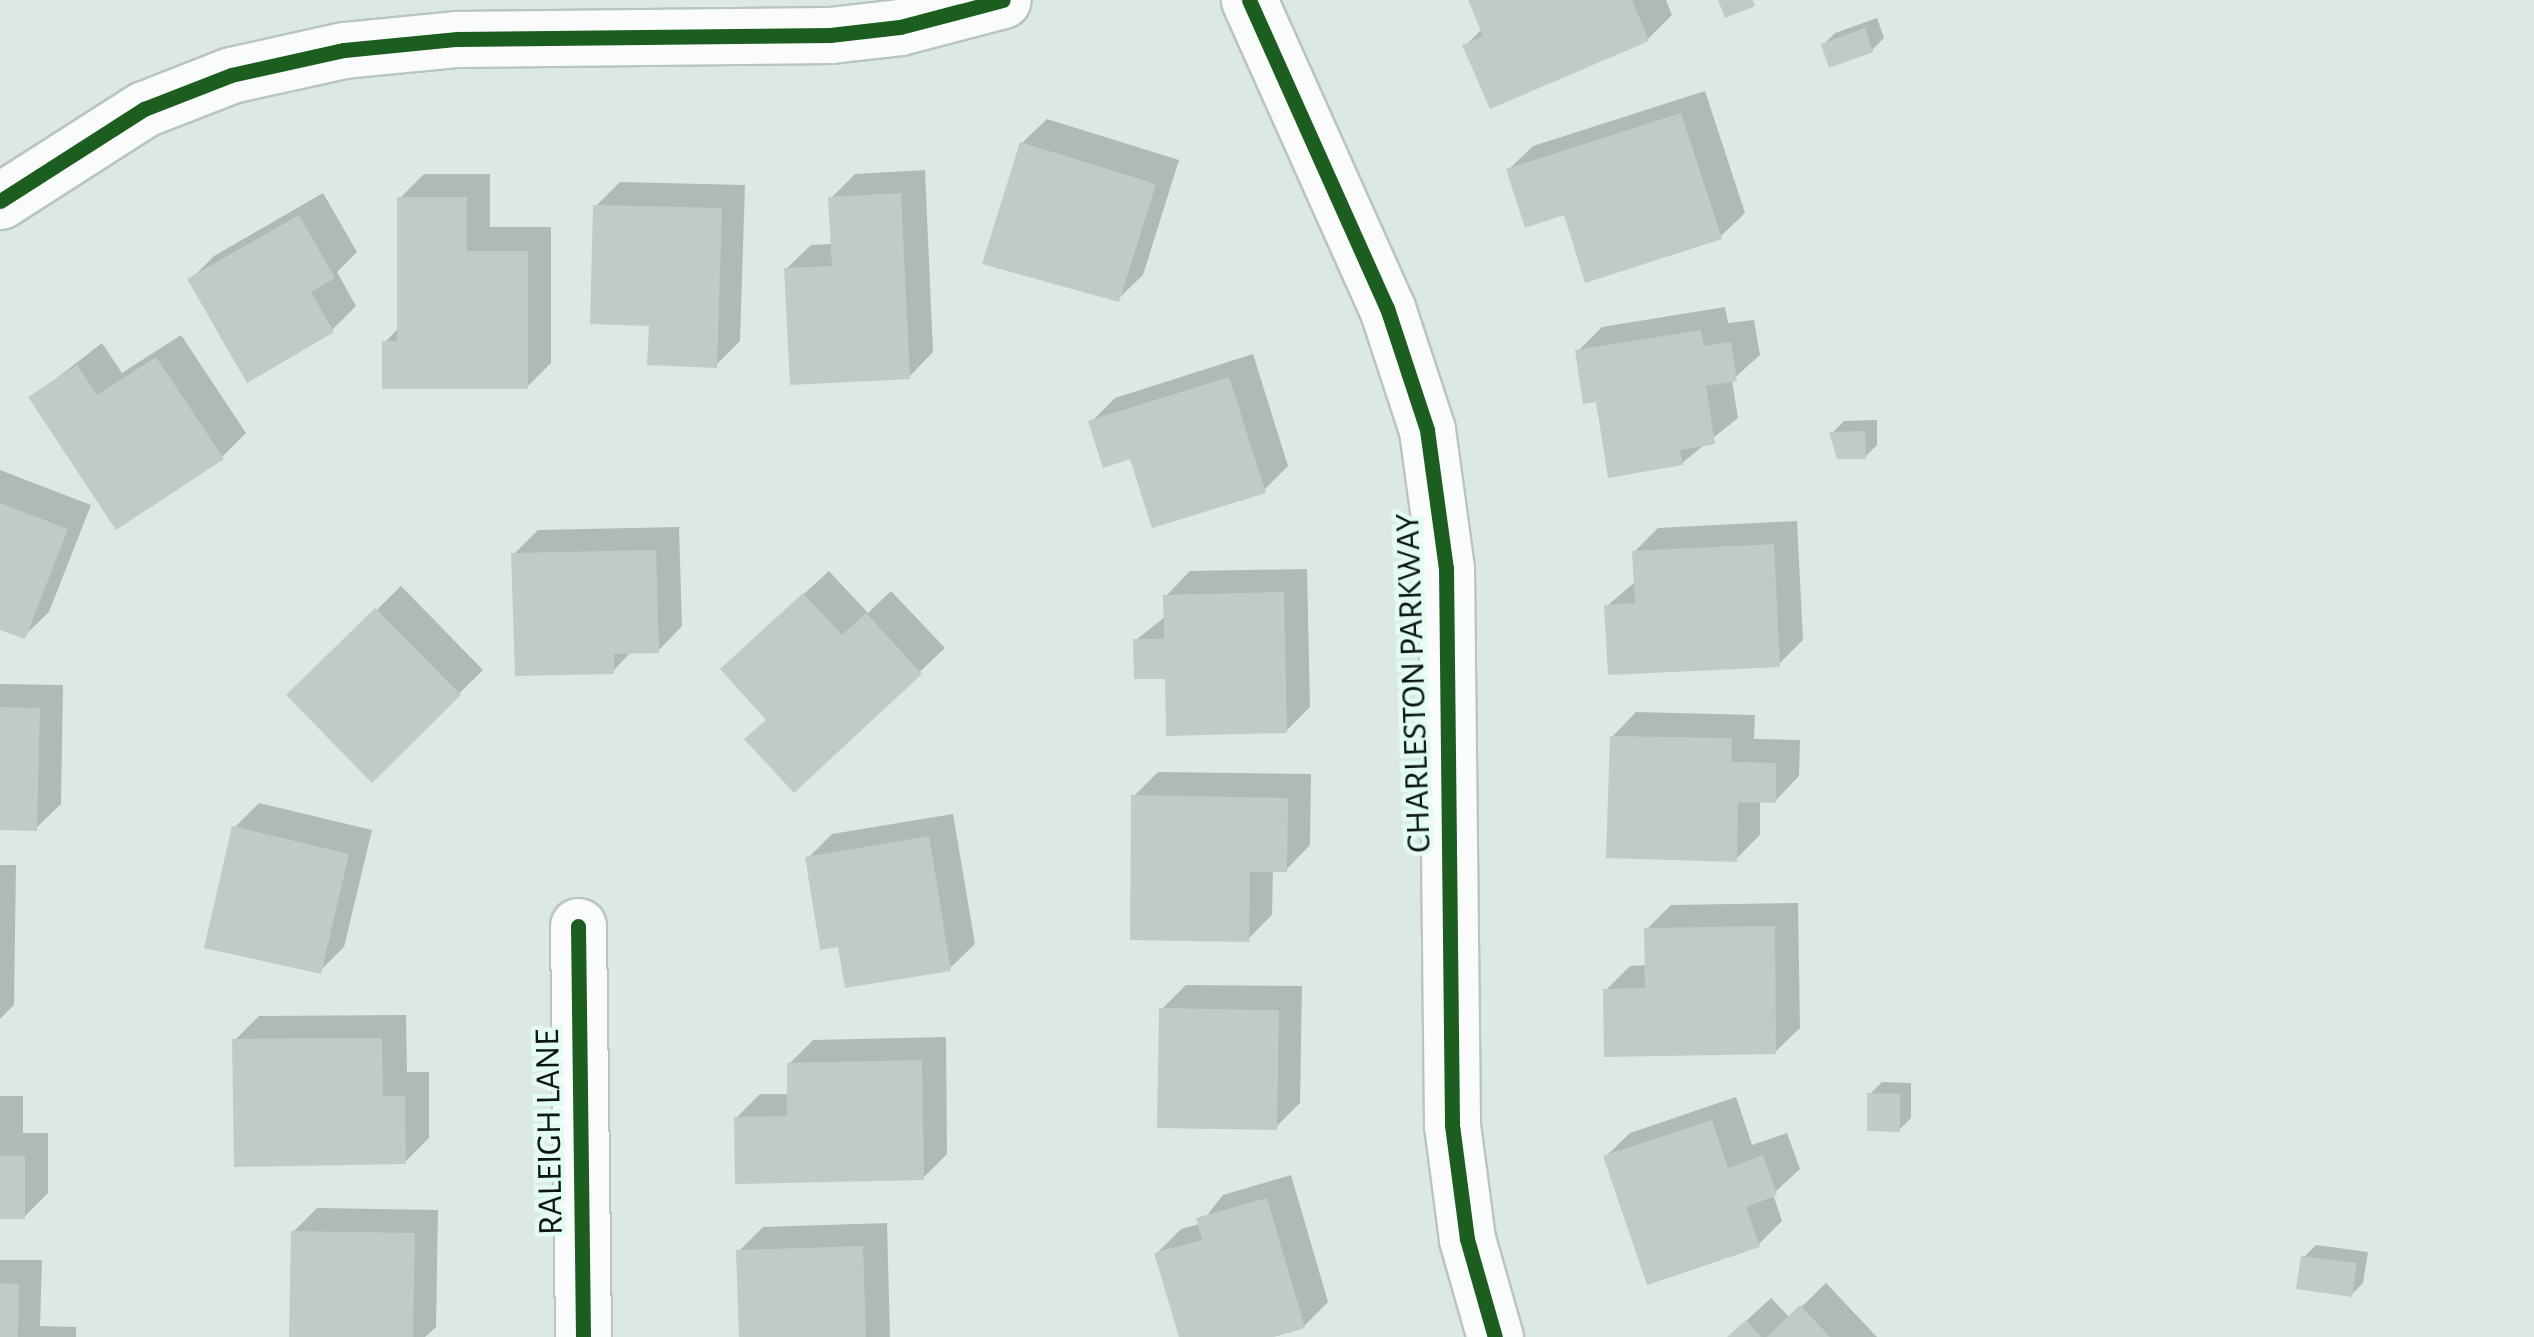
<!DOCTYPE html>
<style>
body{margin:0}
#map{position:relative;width:2534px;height:1337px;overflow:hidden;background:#dbe9e2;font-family:"Alegreya Sans",sans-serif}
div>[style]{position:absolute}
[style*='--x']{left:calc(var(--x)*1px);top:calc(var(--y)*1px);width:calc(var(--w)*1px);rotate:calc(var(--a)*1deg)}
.shadow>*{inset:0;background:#0003}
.building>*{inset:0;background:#c0cbc9}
.roads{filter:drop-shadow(2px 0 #bac5c0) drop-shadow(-2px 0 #bac5c0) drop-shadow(0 2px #bac5c0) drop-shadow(0 -2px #bac5c0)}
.minor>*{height:55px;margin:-27.5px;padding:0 27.5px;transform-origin:27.5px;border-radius:27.5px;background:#fafcfb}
.cycleway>*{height:15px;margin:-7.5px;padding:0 7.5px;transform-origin:7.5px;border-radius:7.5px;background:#1b5e20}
span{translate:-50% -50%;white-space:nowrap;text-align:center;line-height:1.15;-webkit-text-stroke:9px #e2fcf1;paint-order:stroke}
.street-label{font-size:35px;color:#0d1613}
</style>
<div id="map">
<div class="shadow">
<div style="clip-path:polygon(1471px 0,1666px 0,1672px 15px,1648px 39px,1465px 46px,1483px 28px)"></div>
<div style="clip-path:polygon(1877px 18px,1884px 38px,1872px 50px,1823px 45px,1835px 33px)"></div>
<div style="clip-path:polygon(1705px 91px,1745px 213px,1720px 237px,1565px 212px,1508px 170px,1533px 146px)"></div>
<div style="clip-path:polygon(1047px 119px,1179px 160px,1143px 275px,1118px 299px,1022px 143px)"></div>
<div style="clip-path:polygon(925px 170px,933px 352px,909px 377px,786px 269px,811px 245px,833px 244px,831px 198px,855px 174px)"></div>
<div style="clip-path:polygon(424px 174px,490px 174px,490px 227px,551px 227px,551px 363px,527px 387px,385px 342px,400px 327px,400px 198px)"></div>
<div style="clip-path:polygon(620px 182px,745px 185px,740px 341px,716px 365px,651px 324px,596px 206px)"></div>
<div style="clip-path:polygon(323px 193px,357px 252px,337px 272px,356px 306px,332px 330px,190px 280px,214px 256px)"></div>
<div style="clip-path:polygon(1725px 307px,1728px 323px,1754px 320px,1760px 355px,1732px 380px,1738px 418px,1682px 463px,1598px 399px,1578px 351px,1602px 327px)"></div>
<div style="clip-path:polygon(181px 335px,246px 433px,222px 457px,31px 398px,102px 343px,122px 373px)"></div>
<div style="clip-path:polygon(1253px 354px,1288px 466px,1264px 490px,1131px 456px,1091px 422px,1115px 398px)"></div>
<div style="clip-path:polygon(1877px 420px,1877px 445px,1865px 457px,1832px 433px,1844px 421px)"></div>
<div style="clip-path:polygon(0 470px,91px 505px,49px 612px,24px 636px,0 627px)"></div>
<div style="clip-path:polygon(1797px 521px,1803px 640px,1779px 664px,1607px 606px,1636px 581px,1634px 552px,1658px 528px)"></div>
<div style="clip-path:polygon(679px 527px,682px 626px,658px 651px,632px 651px,613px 671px,514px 554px,538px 530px)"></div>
<div style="clip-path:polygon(1307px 569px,1310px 707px,1286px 731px,1167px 677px,1136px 640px,1166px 616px,1166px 596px,1190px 571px)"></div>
<div style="clip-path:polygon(829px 571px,868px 613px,891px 591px,945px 648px,795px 789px,748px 645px)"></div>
<div style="clip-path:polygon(401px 586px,483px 670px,372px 779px,290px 696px)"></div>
<div style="clip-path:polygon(0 684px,63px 685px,61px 804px,36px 828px,0 828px)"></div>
<div style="clip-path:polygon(1636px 712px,1755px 715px,1754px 739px,1800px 740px,1799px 776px,1775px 801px,1760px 800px,1760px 835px,1736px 859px,1612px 737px)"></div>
<div style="clip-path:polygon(1158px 772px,1311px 774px,1310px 845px,1286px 870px,1273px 870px,1272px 915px,1248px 939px,1134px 796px)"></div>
<div style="clip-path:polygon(259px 803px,372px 830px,344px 947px,320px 971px,235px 827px)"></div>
<div style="clip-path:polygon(953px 814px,975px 944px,950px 968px,840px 944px,808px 858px,832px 834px)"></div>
<div style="clip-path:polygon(0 865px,16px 865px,14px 1005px,0 1019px)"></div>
<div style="clip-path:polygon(1798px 903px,1800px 1028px,1775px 1052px,1606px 990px,1630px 966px,1647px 965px,1647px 929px,1671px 905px)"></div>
<div style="clip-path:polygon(1186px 985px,1302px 986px,1300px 1103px,1276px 1127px,1161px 1010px)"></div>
<div style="clip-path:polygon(406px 1015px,407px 1072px,429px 1072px,429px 1138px,405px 1162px,235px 1040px,259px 1016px)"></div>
<div style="clip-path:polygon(946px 1037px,947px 1154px,923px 1178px,736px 1118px,760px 1094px,790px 1094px,789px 1064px,813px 1040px)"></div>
<div style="clip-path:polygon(1882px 1082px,1911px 1083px,1911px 1118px,1899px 1130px,1870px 1094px)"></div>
<div style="clip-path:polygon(0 1096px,23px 1096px,23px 1133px,48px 1133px,48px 1193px,24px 1217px,0 1217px)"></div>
<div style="clip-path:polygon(1736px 1097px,1752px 1145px,1787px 1133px,1800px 1169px,1773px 1194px,1782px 1221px,1758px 1245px,1605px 1157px,1630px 1133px)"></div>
<div style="clip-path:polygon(1291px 1175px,1328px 1302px,1304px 1326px,1265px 1337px,1182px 1337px,1157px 1253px,1181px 1229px,1200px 1224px,1223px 1195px)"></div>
<div style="clip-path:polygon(317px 1208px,438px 1210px,436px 1327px,425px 1337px,292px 1337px,293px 1232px)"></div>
<div style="clip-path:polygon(887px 1223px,890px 1337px,742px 1337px,739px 1251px,763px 1227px)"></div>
<div style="clip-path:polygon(2316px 1245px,2368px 1252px,2363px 1283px,2351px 1295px,2304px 1257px)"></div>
<div style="clip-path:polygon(0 1260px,42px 1260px,40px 1326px,76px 1327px,76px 1337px,0 1337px)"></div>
<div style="clip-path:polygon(1826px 1283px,1877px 1337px,1729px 1337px,1771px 1298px,1790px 1318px)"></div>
</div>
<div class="building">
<div style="clip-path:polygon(1468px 0,1632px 0,1649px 41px,1490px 109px,1462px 45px,1483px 36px)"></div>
<div style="clip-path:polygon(1718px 0,1753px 0,1755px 6px,1725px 18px)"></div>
<div style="clip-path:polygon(1865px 28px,1873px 52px,1829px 68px,1821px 44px)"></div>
<div style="clip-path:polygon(1681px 113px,1722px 239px,1585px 283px,1564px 215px,1525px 228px,1506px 169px)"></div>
<div style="clip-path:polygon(1020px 142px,1156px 184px,1119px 302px,982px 264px)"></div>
<div style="clip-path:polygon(901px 193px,910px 379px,790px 385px,784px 268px,832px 266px,828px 197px)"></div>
<div style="clip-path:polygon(397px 197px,467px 197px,467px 251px,528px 251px,528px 389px,382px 389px,382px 341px,397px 341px)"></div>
<div style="clip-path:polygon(593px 205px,722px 208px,717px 368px,647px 365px,649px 326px,590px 324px)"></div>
<div style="clip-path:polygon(299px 215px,335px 278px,311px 292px,334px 332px,247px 383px,187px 279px)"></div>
<div style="clip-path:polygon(1701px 330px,1704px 346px,1731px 342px,1737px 381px,1706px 386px,1715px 444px,1680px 450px,1683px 465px,1608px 478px,1596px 402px,1583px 404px,1575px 350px)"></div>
<div style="clip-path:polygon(156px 357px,224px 459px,116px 530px,28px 397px,77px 365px,97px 395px)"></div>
<div style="clip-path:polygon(1229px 377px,1266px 493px,1152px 528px,1130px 459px,1103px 468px,1088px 421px)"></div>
<div style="clip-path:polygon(1865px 431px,1866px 459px,1837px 459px,1829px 432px)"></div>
<div style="clip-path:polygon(0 503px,68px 529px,25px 639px,0 630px)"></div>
<div style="clip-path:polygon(1774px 544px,1780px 667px,1608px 675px,1604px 605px,1635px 603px,1632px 551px)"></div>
<div style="clip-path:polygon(656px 550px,659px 653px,614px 654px,614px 674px,515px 676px,511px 553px)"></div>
<div style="clip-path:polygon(1284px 592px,1287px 733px,1166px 736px,1165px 679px,1134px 679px,1133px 639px,1164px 639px,1163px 595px)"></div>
<div style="clip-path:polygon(803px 593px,842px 635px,866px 613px,922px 674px,794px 793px,744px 739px,766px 720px,720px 669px)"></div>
<div style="clip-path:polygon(375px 608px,461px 695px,372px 783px,286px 695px)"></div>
<div style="clip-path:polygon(0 707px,40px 708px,37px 831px,0 830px)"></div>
<div style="clip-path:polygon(1610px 736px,1732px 738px,1731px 762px,1776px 763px,1776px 803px,1738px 802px,1737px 862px,1606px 858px)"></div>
<div style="clip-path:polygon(1131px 795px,1288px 798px,1287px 872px,1250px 872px,1249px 942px,1130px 940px)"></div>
<div style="clip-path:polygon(232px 826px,349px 854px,321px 974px,204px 948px)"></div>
<div style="clip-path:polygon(929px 836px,951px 971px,845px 988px,838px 947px,820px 950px,805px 857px)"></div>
<div style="clip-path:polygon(1775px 926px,1776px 1054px,1604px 1057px,1603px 989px,1645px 988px,1644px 928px)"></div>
<div style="clip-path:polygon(1159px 1008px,1279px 1010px,1277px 1130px,1157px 1128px)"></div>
<div style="clip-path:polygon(382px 1038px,383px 1096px,405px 1096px,406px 1164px,234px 1167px,232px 1039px)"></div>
<div style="clip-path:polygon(922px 1060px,924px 1180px,735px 1184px,734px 1117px,787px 1116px,787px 1063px)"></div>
<div style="clip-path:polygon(1867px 1093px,1900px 1094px,1900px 1132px,1867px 1131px)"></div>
<div style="clip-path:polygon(1712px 1120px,1728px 1168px,1763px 1155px,1777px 1195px,1746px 1207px,1760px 1247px,1647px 1285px,1603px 1156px)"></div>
<div style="clip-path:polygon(0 1156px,25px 1156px,25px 1219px,0 1219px)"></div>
<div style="clip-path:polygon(1267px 1198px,1305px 1328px,1274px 1337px,1179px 1337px,1154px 1253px,1202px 1240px,1196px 1218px)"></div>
<div style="clip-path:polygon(291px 1231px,415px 1233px,413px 1337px,289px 1337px)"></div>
<div style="clip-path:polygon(863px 1246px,866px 1337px,739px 1337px,736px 1250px)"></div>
<div style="clip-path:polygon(2301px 1256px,2357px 1263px,2352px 1297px,2296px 1289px)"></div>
<div style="clip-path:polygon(0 1283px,19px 1284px,18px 1337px,0 1337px)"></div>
<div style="clip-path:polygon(1800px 1305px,1830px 1337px,1767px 1337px)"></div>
<div style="clip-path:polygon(1746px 1320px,1761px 1337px,1727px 1337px)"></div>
</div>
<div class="roads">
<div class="minor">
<div style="--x:1249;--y:0;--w:338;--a:65.9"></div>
<div style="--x:1387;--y:308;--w:128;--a:71.8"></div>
<div style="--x:1427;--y:430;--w:139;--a:82.2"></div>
<div style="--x:1446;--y:568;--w:557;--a:89.38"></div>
<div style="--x:1452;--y:1125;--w:115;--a:82.5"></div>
<div style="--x:1467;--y:1239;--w:102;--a:74.1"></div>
<div style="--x:0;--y:201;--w:171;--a:-32.6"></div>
<div style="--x:144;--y:109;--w:93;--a:-21.3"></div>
<div style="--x:231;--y:75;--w:116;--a:-12.5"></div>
<div style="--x:344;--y:50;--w:114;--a:-5.6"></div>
<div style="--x:457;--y:39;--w:373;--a:-0.6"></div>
<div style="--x:830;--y:35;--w:70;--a:-6.5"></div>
<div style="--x:900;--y:27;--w:106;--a:-14.7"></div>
<div style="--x:578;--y:926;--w:411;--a:89.3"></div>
</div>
</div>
<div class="cycleway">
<div style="--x:1249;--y:0;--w:338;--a:65.9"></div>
<div style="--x:1387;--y:308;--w:128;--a:71.8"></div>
<div style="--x:1427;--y:430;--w:139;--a:82.2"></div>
<div style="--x:1446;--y:568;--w:557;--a:89.38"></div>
<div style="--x:1452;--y:1125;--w:115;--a:82.5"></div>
<div style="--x:1467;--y:1239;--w:102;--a:74.1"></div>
<div style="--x:0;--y:201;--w:171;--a:-32.6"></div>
<div style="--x:144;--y:109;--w:93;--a:-21.3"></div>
<div style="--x:231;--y:75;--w:116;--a:-12.5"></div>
<div style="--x:344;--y:50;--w:114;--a:-5.6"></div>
<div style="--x:457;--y:39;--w:373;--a:-0.6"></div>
<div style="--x:830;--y:35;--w:70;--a:-6.5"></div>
<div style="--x:900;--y:27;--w:106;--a:-14.7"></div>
<div style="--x:578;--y:926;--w:411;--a:89.3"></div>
</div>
<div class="street-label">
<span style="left:1414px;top:683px;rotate:-92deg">CHARLESTON PARKWAY</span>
<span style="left:550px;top:1132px;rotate:-91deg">RALEIGH LANE</span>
</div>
</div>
